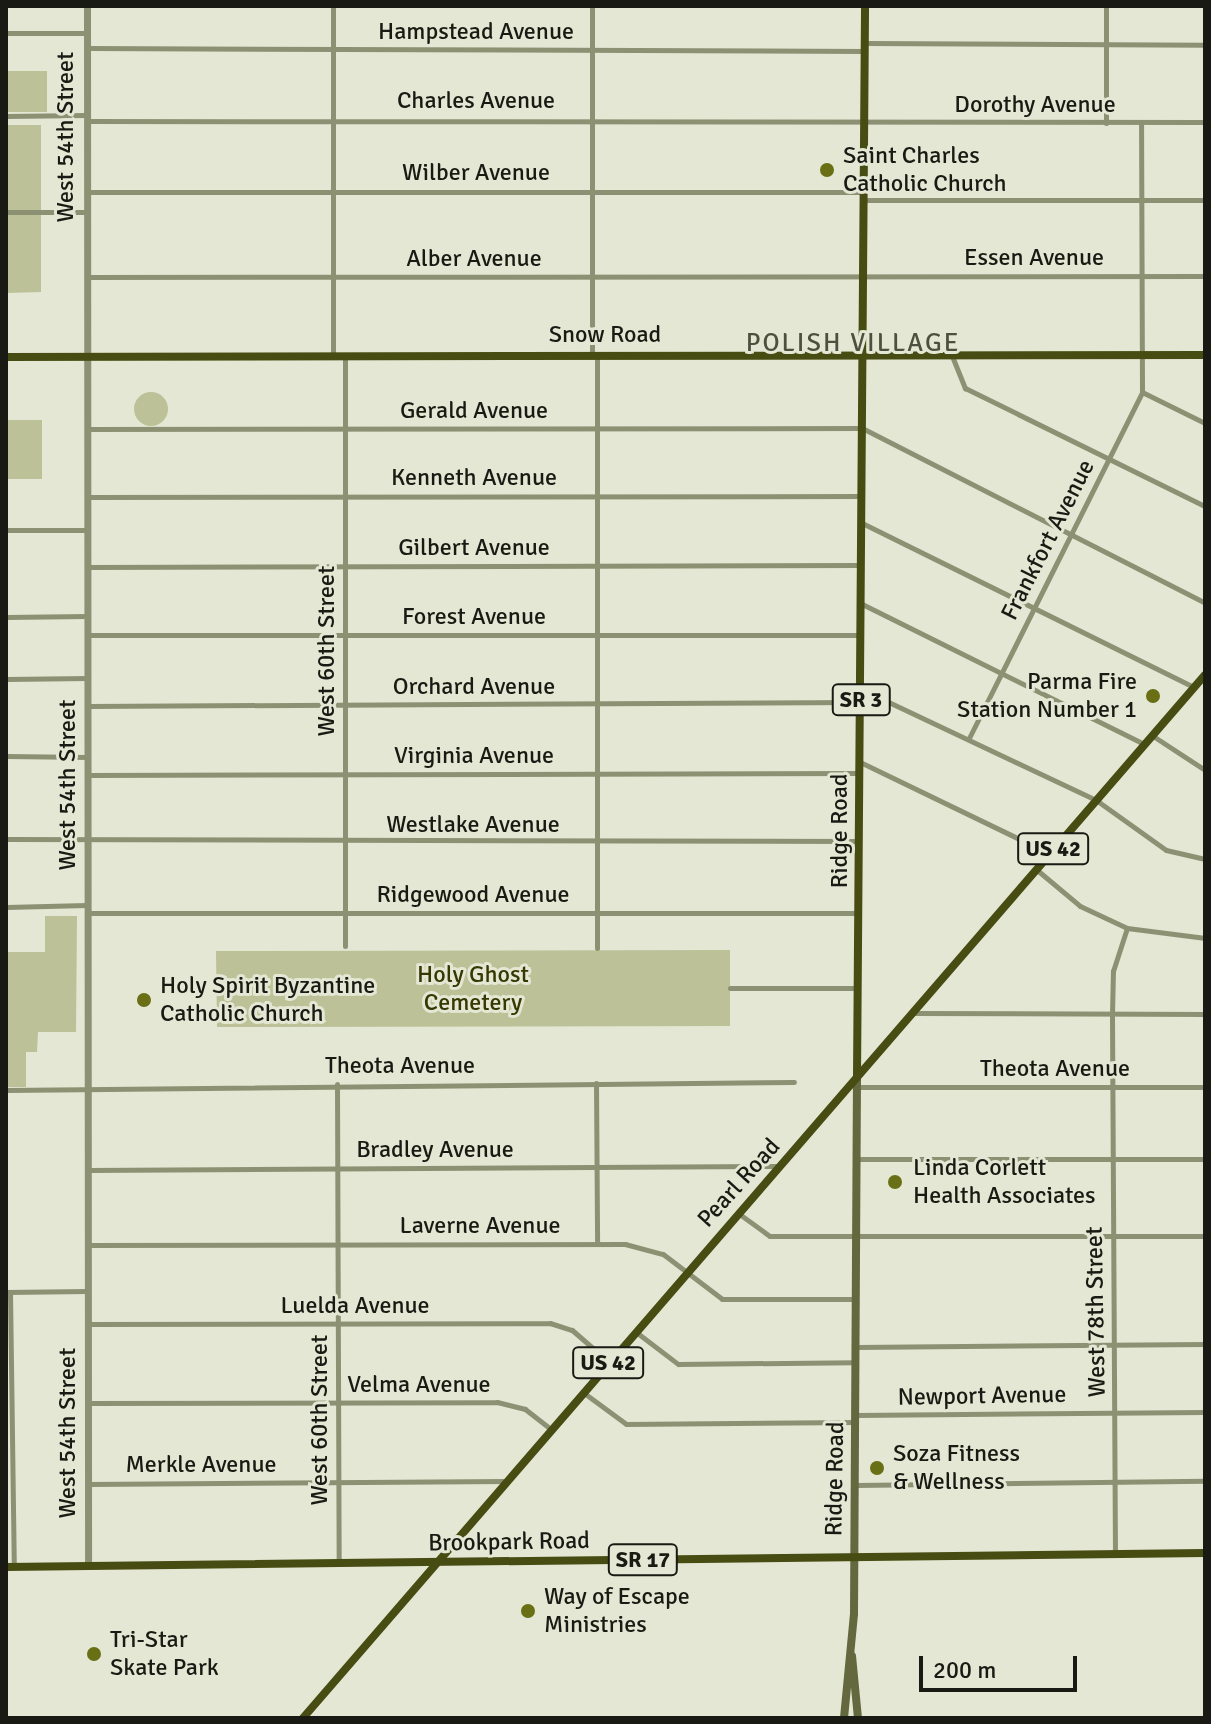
<!DOCTYPE html>
<style>
body{margin:0}
#map{position:relative;width:1211px;height:1724px;overflow:hidden;background:#e4e7d3;font-family:Signika,sans-serif}
div>[style]{position:absolute}
[style*='--x']{left:calc(var(--x)*1px);top:calc(var(--y)*1px);width:calc(var(--w)*1px);rotate:calc(var(--a)*1deg)}
.green>*{inset:0;background:#bcc198}
.round{border-radius:50%}
.minor>*{height:5px;margin:-2.5px;padding:0 2.5px;transform-origin:2.5px;border-radius:2.5px;background:#8d9174}
.tertiary>*{height:7px;margin:-3.5px;padding:0 3.5px;transform-origin:3.5px;border-radius:3.5px;background:#8d9174}
.secondary>*{height:8px;margin:-4px;padding:0 4px;transform-origin:4px;border-radius:4px;background:#63683e}
.primary>*{height:8px;margin:-4px;padding:0 4px;transform-origin:4px;border-radius:4px;background:#474c12}
.dots>*{width:22px;height:22px;translate:-50% -50%;box-sizing:border-box;border:4px solid #e4e7d3;border-radius:50%}
span{translate:-50% -50%;white-space:nowrap;text-align:center;line-height:1.15;-webkit-text-stroke:6px #e4e7d3;paint-order:stroke}
.shield-label span{padding:2px 6px;background:#e4e7d3;border:2px solid;border-radius:6px;-webkit-text-stroke-width:0}
.shield-label{font-size:22px;color:#191a13;font-weight:700}
.street-label{font-size:24px;color:#191a13}
.poi-label{font-size:24px;color:#191a13}
.left{translate:0 -50%;text-align:left}
.right{translate:-100% -50%;text-align:right}
.park-label{font-size:24px;color:#353801}
.neighbourhood-label{font-size:26px;color:#4d503f;letter-spacing:2px}
.frame{position:absolute;inset:0;border:8px solid #191a13;pointer-events:none}
.scale{position:absolute;left:919px;top:1656px;width:158px;height:36px;box-sizing:border-box;border:4px solid #191a13;border-top:0;padding-left:10px;font-size:24px;line-height:28px;white-space:nowrap;color:#191a13;-webkit-text-stroke:6px #e4e7d3;paint-order:stroke}
</style>
<div id="map">
<div class="green">
<div style="clip-path:polygon(6px 71px,47px 71px,47px 112px,6px 112px)"></div>
<div style="clip-path:polygon(6px 125px,41px 125px,41px 292px,6px 293px)"></div>
<div class="round" style="left:134px;top:392px;width:34px;height:34px"></div>
<div style="clip-path:polygon(6px 420px,42px 420px,42px 479px,6px 479px)"></div>
<div style="clip-path:polygon(45px 916px,77px 916px,76px 1032px,38px 1032px,37px 1052px,26px 1052px,26px 1087px,7px 1087px,6px 952px,45px 952px)"></div>
<div style="clip-path:polygon(730px 950px,730px 1026px,217px 1027px,216px 951px)"></div>
</div>
<div class="minor">
<div style="--x:592;--y:6;--w:349;--a:90"></div>
<div style="--x:6;--y:33;--w:81;--a:0"></div>
<div style="--x:866;--y:43;--w:339;--a:0.3"></div>
<div style="--x:87;--y:48;--w:778;--a:0.22"></div>
<div style="--x:6;--y:116;--w:80;--a:-0.7"></div>
<div style="--x:87;--y:121;--w:1118;--a:0.05"></div>
<div style="--x:1106;--y:123;--w:117;--a:-90"></div>
<div style="--x:87;--y:192;--w:778;--a:0"></div>
<div style="--x:865;--y:200;--w:340;--a:0"></div>
<div style="--x:6;--y:212;--w:80;--a:0"></div>
<div style="--x:87;--y:277;--w:1118;--a:-0.05"></div>
<div style="--x:333;--y:356;--w:350;--a:-90"></div>
<div style="--x:345;--y:356;--w:590;--a:90"></div>
<div style="--x:952;--y:356;--w:35;--a:68"></div>
<div style="--x:965;--y:388;--w:267;--a:26.2"></div>
<div style="--x:1142;--y:392;--w:70;--a:26.2"></div>
<div style="--x:87;--y:429;--w:775;--a:-0.07"></div>
<div style="--x:862;--y:428;--w:385;--a:27"></div>
<div style="--x:88;--y:497;--w:774;--a:-0.07"></div>
<div style="--x:862;--y:523;--w:370;--a:26.3"></div>
<div style="--x:6;--y:530;--w:81;--a:0"></div>
<div style="--x:87;--y:567;--w:774;--a:-0.15"></div>
<div style="--x:862;--y:604;--w:315;--a:26.4"></div>
<div style="--x:6;--y:617;--w:81;--a:-0.7"></div>
<div style="--x:87;--y:635;--w:774;--a:0"></div>
<div style="--x:6;--y:679;--w:82;--a:-0.7"></div>
<div style="--x:861;--y:689;--w:260;--a:25.3"></div>
<div style="--x:1096;--y:800;--w:86;--a:35.5"></div>
<div style="--x:1166;--y:850;--w:40;--a:13"></div>
<div style="--x:88;--y:706;--w:771;--a:-0.3"></div>
<div style="--x:1153;--y:736;--w:62;--a:33.2"></div>
<div style="--x:969;--y:738;--w:387;--a:-63.4"></div>
<div style="--x:1142;--y:392;--w:269;--a:-90.2"></div>
<div style="--x:6;--y:756;--w:82;--a:0.7"></div>
<div style="--x:860;--y:762;--w:211;--a:25.8"></div>
<div style="--x:88;--y:775;--w:771;--a:-0.15"></div>
<div style="--x:6;--y:839;--w:852;--a:0.13"></div>
<div style="--x:1037;--y:870;--w:56;--a:39.9"></div>
<div style="--x:1080;--y:906;--w:52;--a:25.1"></div>
<div style="--x:1127;--y:928;--w:79;--a:7.3"></div>
<div style="--x:6;--y:907;--w:81;--a:-1.4"></div>
<div style="--x:87;--y:913;--w:771;--a:0"></div>
<div style="--x:597;--y:948;--w:592;--a:-90"></div>
<div style="--x:730;--y:988;--w:127;--a:0"></div>
<div style="--x:912;--y:1013;--w:293;--a:0.2"></div>
<div style="--x:596;--y:1083;--w:160;--a:89.6"></div>
<div style="--x:337;--y:1084;--w:479;--a:89.8"></div>
<div style="--x:857;--y:1087;--w:348;--a:0"></div>
<div style="--x:6;--y:1090;--w:788;--a:-0.58"></div>
<div style="--x:857;--y:1159;--w:348;--a:0"></div>
<div style="--x:88;--y:1170;--w:691;--a:-0.33"></div>
<div style="--x:738;--y:1213;--w:39;--a:36"></div>
<div style="--x:770;--y:1236;--w:435;--a:0"></div>
<div style="--x:88;--y:1245;--w:537;--a:-0.11"></div>
<div style="--x:625;--y:1244;--w:39;--a:15"></div>
<div style="--x:663;--y:1254;--w:74;--a:37.3"></div>
<div style="--x:722;--y:1299;--w:134;--a:0"></div>
<div style="--x:6;--y:1292;--w:81;--a:-0.7"></div>
<div style="--x:10;--y:1292;--w:275;--a:89.2"></div>
<div style="--x:88;--y:1324;--w:462;--a:-0.1"></div>
<div style="--x:550;--y:1323;--w:23;--a:18"></div>
<div style="--x:572;--y:1330;--w:49;--a:40.9"></div>
<div style="--x:636;--y:1332;--w:53;--a:37.3"></div>
<div style="--x:678;--y:1364;--w:177;--a:-0.6"></div>
<div style="--x:856;--y:1347;--w:349;--a:-0.5"></div>
<div style="--x:584;--y:1393;--w:52;--a:36.4"></div>
<div style="--x:626;--y:1424;--w:229;--a:-0.5"></div>
<div style="--x:88;--y:1403;--w:409;--a:-0.1"></div>
<div style="--x:497;--y:1402;--w:29;--a:14"></div>
<div style="--x:525;--y:1409;--w:33;--a:38"></div>
<div style="--x:856;--y:1415;--w:349;--a:-0.5"></div>
<div style="--x:88;--y:1484;--w:418;--a:-0.4"></div>
<div style="--x:856;--y:1485;--w:349;--a:-0.7"></div>
<div style="--x:1115;--y:1555;--w:541;--a:-90.32"></div>
<div style="--x:1112;--y:1014;--w:43;--a:-88.7"></div>
<div style="--x:1113;--y:971;--w:45;--a:-72"></div>
</div>
<div class="tertiary">
<div style="--x:87;--y:6;--w:1559;--a:89.96"></div>
</div>
<div class="secondary">
<div style="--x:852;--y:1656;--w:62;--a:84.5"></div>
<div style="--x:844;--y:1718;--w:104;--a:-84.5"></div>
<div style="--x:854;--y:1614;--w:537;--a:-89.68"></div>
</div>
<div class="primary">
<div style="--x:6;--y:357;--w:1199;--a:-0.1"></div>
<div style="--x:857;--y:1077;--w:1071;--a:-89.57"></div>
<div style="--x:6;--y:1567;--w:1199;--a:-0.67"></div>
<div style="--x:303;--y:1718;--w:1379;--a:-49.15"></div>
</div>
<div class="dots">
<div style="left:827px;top:170px;background:#686f15"></div>
<div style="left:1153px;top:696px;background:#686f15"></div>
<div style="left:144px;top:1000px;background:#686f15"></div>
<div style="left:895px;top:1182px;background:#686f15"></div>
<div style="left:877px;top:1468px;background:#686f15"></div>
<div style="left:528px;top:1611px;background:#686f15"></div>
<div style="left:94px;top:1654px;background:#686f15"></div>
</div>
<div class="shield-label">
<span style="left:861px;top:700px">SR 3</span>
<span style="left:1053px;top:849px">US 42</span>
<span style="left:608px;top:1363px">US 42</span>
<span style="left:643px;top:1560px">SR 17</span>
</div>
<div class="street-label">
<span style="left:476px;top:32px">Hampstead Avenue</span>
<span style="left:476px;top:101px">Charles Avenue</span>
<span style="left:1035px;top:105px">Dorothy Avenue</span>
<span style="left:66px;top:137px;rotate:-90deg">West 54th Street</span>
<span style="left:476px;top:173px">Wilber Avenue</span>
<span style="left:1034px;top:258px">Essen Avenue</span>
<span style="left:474px;top:259px">Alber Avenue</span>
<span style="left:605px;top:335px">Snow Road</span>
<span style="left:474px;top:411px">Gerald Avenue</span>
<span style="left:474px;top:478px">Kenneth Avenue</span>
<span style="left:1048px;top:540px;rotate:-63deg">Frankfort Avenue</span>
<span style="left:474px;top:548px">Gilbert Avenue</span>
<span style="left:474px;top:617px">Forest Avenue</span>
<span style="left:327px;top:651px;rotate:-90deg">West 60th Street</span>
<span style="left:474px;top:687px">Orchard Avenue</span>
<span style="left:474px;top:756px">Virginia Avenue</span>
<span style="left:68px;top:785px;rotate:-90deg">West 54th Street</span>
<span style="left:473px;top:825px">Westlake Avenue</span>
<span style="left:840px;top:831px;rotate:-90deg">Ridge Road</span>
<span style="left:473px;top:895px">Ridgewood Avenue</span>
<span style="left:400px;top:1066px">Theota Avenue</span>
<span style="left:1055px;top:1069px">Theota Avenue</span>
<span style="left:435px;top:1150px">Bradley Avenue</span>
<span style="left:739px;top:1183px;rotate:-48deg">Pearl Road</span>
<span style="left:480px;top:1226px">Laverne Avenue</span>
<span style="left:355px;top:1306px">Luelda Avenue</span>
<span style="left:1096px;top:1312px;rotate:-91deg">West 78th Street</span>
<span style="left:419px;top:1385px">Velma Avenue</span>
<span style="left:982px;top:1396px;rotate:-1deg">Newport Avenue</span>
<span style="left:320px;top:1420px;rotate:-90deg">West 60th Street</span>
<span style="left:68px;top:1433px;rotate:-90deg">West 54th Street</span>
<span style="left:201px;top:1465px">Merkle Avenue</span>
<span style="left:835px;top:1479px;rotate:-89deg">Ridge Road</span>
<span style="left:509px;top:1542px;rotate:-1deg">Brookpark Road</span>
</div>
<div class="poi-label">
<span class="left" style="left:843px;top:170px">Saint Charles<br>Catholic Church</span>
<span class="right" style="left:1137px;top:696px">Parma Fire<br>Station Number 1</span>
<span class="left" style="left:160px;top:1000px">Holy Spirit Byzantine<br>Catholic Church</span>
<span class="left" style="left:913px;top:1182px">Linda Corlett<br>Health Associates</span>
<span class="left" style="left:893px;top:1468px">Soza Fitness<br>&amp; Wellness</span>
<span class="left" style="left:544px;top:1611px">Way of Escape<br>Ministries</span>
<span class="left" style="left:110px;top:1654px">Tri-Star<br>Skate Park</span>
</div>
<div class="park-label">
<span style="left:473px;top:989px">Holy Ghost<br>Cemetery</span>
</div>
<div class="neighbourhood-label">
<span style="left:853px;top:344px">POLISH VILLAGE</span>
</div>
<div class="frame"></div>
<div class="scale">200 m</div>
</div>
